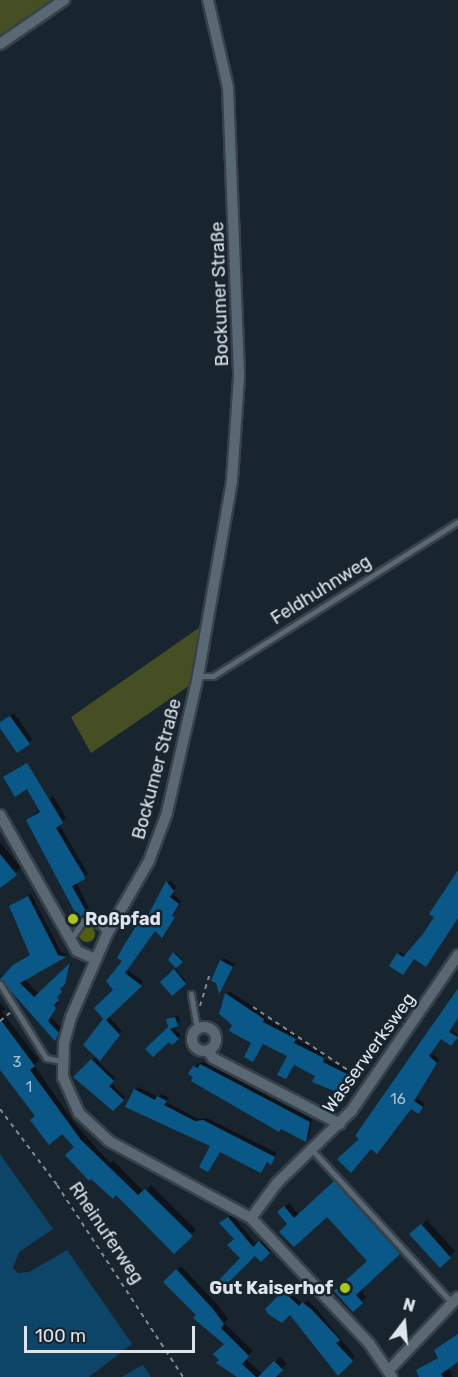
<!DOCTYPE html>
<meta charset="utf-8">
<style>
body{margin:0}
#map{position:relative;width:458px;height:1377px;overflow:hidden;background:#19252e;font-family:Rubik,sans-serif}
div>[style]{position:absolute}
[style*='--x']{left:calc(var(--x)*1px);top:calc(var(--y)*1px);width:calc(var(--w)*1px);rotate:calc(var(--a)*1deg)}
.green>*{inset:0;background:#464f23}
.forest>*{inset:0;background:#515f0c}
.round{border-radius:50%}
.water>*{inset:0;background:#0d4568}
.shadow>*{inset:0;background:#0007}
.building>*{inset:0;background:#095887}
.path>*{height:2px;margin-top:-1px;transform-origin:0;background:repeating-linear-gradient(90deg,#808a92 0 4.5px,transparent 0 9px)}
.roads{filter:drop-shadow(2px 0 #384149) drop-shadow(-2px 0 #384149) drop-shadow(0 2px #384149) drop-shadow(0 -2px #384149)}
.lane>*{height:5px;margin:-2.5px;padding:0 2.5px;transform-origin:2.5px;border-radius:2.5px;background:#5a6873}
.street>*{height:10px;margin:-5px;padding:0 5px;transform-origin:5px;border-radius:5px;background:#5a6873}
.street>.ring{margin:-5px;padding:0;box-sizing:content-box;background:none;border:10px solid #5a6873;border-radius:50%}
.dots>*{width:16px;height:16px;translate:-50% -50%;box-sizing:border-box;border:3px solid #19252e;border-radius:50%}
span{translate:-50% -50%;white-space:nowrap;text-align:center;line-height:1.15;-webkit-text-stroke:5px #19252e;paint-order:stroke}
.number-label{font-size:15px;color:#a8c1d2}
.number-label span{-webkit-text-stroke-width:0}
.street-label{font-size:18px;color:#dde4eb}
.poi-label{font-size:18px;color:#dde4eb;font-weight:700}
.left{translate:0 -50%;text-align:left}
.right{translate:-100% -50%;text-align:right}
.north{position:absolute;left:374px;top:1293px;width:60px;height:60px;-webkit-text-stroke:4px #19252e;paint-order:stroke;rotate:16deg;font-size:16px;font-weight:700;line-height:24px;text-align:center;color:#dde4eb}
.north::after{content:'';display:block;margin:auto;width:21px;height:27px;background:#dde4eb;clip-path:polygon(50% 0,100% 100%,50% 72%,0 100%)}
.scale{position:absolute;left:24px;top:1326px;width:171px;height:27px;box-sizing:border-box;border:3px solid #dde4eb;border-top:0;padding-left:8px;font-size:18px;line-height:21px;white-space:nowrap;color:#dde4eb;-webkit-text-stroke:4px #19252e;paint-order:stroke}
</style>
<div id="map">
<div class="green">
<div style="clip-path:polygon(0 0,61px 0,0 42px)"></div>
<div style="clip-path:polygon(206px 623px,196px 681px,91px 753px,71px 717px)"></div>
</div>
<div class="forest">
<div class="round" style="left:79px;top:926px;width:16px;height:16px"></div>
</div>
<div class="water">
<div style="clip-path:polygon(0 1154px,53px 1229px,19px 1252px,13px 1268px,18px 1273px,29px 1272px,67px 1250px,132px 1344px,89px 1377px,0 1377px)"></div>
<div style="clip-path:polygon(143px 1365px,151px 1377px,122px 1377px,135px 1369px)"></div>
</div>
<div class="shadow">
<div style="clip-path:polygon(14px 713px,32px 739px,29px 743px,0 725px)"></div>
<div style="clip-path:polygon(53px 796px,66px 818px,59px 824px,88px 874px,76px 882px,89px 908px,79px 916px,28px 820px)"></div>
<div style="clip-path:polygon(0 842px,21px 868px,0 886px)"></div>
<div style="clip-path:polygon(458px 874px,458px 918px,428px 962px,414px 957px,405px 971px,398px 954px,401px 952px,406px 955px,424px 935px)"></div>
<div style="clip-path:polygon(170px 880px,176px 887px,172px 893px,181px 901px,165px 934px,162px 936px,156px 929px,127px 969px,143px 982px,108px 1016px,122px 1031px,103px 1056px,105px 1019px,115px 990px,107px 983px,124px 960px,124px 948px,141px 922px,146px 923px)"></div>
<div style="clip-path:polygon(31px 894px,61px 952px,68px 954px,24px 979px,39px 994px,72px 963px,56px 1001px,59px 1003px,50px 1016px,62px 1029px,55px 1039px,0 977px,32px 954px,14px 903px)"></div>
<div style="clip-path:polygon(175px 952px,183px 960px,176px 966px,170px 960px)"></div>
<div style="clip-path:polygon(224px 958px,235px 964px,220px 991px,221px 961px)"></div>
<div style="clip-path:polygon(176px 969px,186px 981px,172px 994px,162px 982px)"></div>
<div style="clip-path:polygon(458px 987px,458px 1018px,451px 1028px,458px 1036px,454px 1042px,441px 1038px,431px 1053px,439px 1059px,416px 1097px,425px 1104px,421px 1109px,411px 1107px,361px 1139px,357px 1136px)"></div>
<div style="clip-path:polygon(229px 991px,266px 1015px,265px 1018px,298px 1036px,296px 1039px,326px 1055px,324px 1058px,353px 1073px,344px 1092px,295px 1064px,286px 1078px,289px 1056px,264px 1043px,253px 1060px,254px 1042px,222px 1017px,220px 1007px)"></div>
<div style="clip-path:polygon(0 1003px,6px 1009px,2px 1012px,39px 1060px,34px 1065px,75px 1124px,110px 1163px,113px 1160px,144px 1192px,151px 1185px,196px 1230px,174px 1252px,63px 1132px,36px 1115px,0 1070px)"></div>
<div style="clip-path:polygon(178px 1015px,180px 1022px,172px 1026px,181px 1035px,172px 1043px,167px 1020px)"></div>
<div style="clip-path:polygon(95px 1058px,115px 1078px,111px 1083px,125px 1097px,113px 1109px,75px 1077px)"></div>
<div style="clip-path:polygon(204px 1062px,312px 1119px,309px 1137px,306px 1140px,191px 1074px,197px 1064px)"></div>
<div style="clip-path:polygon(139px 1087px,158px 1097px,162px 1094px,169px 1098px,166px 1102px,198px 1119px,207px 1118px,277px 1153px,261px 1171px,212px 1146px,135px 1090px)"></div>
<div style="clip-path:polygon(339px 1178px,404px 1248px,359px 1289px,366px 1297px,353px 1309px,336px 1291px,369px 1260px,327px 1215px,289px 1224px,279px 1212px,289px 1203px,299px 1215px)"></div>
<div style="clip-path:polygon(232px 1215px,257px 1245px,263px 1239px,273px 1248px,261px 1260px,255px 1254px,242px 1258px,225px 1220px)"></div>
<div style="clip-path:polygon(427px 1220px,455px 1251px,440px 1266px,411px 1235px)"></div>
<div style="clip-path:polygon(181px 1266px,218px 1305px,228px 1319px,224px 1323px,253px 1351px,245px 1358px,263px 1375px,280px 1357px,287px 1364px,277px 1373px,281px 1377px,239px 1377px,227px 1366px,224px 1369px,218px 1363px,226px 1344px,165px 1282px)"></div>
<div style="clip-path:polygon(287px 1289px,303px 1304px,307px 1300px,315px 1307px,355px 1357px,338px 1374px,290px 1312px,281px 1321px,267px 1309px)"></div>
<div style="clip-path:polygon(458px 1334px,458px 1361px,448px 1367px,453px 1377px,432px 1377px,417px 1370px,440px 1357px)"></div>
</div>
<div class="building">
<div style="clip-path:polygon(10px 716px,30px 744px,17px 753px,0 728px,0 722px)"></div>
<div style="clip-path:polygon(27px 763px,61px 819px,63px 823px,56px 828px,84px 875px,85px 879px,72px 886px,87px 913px,78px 918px,26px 820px,40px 812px,27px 789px,15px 797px,3px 777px)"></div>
<div style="clip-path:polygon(0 854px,17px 875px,0 888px)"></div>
<div style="clip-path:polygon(458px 870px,458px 918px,426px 967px,414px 959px,403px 975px,389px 966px,397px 953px,403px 957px,423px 934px,434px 917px,429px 914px)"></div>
<div style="clip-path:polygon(166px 881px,174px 891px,170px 897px,179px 904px,172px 916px,175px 917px,162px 938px,155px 931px,125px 973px,142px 986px,106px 1020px,120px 1035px,100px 1061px,83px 1045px,103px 1019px,94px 1008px,113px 990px,106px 981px,122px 961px,117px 958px,123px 947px,139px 921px,143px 925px)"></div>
<div style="clip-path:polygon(28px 896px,58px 955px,66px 957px,20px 983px,34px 997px,70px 963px,65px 984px,60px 989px,62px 992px,57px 997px,59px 1000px,54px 1005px,56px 1008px,48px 1021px,59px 1033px,55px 1041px,0 979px,13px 965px,30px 955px,9px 906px)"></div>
<div style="clip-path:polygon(173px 952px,183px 962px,176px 968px,168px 960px)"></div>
<div style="clip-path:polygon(220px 960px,233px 967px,219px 994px,216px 983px,211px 981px)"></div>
<div style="clip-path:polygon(174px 969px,186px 984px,172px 996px,160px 982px)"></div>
<div style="clip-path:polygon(458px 988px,458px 1018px,449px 1032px,458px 1037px,451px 1046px,441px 1039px,429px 1056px,437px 1063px,414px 1101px,423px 1107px,419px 1114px,411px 1109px,377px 1154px,371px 1149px,351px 1173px,337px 1159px,359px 1139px,355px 1136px)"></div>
<div style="clip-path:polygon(225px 993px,264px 1019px,263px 1022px,296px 1039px,294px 1043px,324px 1058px,323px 1062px,353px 1077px,344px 1095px,312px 1082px,315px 1076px,294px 1065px,286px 1079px,277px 1075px,287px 1056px,263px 1044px,253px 1062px,244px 1057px,251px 1043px,229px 1031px,232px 1025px,219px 1014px)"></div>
<div style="clip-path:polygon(175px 1017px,178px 1026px,170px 1029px,179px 1039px,172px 1045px,169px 1042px,153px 1057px,145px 1049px,168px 1027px,166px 1019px)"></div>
<div style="clip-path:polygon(0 1019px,35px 1066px,30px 1070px,81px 1140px,138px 1195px,145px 1189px,193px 1236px,174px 1254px,116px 1195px,113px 1199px,91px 1179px,89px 1181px,65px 1155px,74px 1147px,62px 1134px,49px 1145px,30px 1120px,35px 1116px,0 1070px)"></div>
<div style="clip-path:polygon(91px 1059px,114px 1081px,109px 1086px,124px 1100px,113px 1111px,73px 1077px)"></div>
<div style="clip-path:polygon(200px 1064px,310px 1122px,306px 1142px,281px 1129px,279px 1132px,191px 1081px,193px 1077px,188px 1074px,193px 1066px,198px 1068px)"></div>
<div style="clip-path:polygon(134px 1089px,155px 1100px,157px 1096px,167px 1101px,164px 1105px,195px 1121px,203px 1120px,275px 1157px,271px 1165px,267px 1162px,261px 1173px,220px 1152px,208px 1172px,199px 1167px,210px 1146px,125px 1107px)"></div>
<div style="clip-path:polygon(334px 1181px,400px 1254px,356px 1295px,363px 1303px,353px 1312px,334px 1291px,367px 1261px,327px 1217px,294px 1247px,279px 1232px,287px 1224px,277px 1212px,284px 1206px,294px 1218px)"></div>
<div style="clip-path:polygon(228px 1217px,253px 1247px,259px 1241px,270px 1253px,261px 1262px,255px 1256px,225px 1286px,219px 1280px,240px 1258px,227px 1245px,234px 1239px,219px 1223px)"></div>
<div style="clip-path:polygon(421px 1224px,451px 1258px,440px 1268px,409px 1234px)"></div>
<div style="clip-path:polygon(176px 1269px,213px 1309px,224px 1324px,221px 1328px,249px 1356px,242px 1364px,256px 1377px,237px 1377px,216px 1363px,219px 1360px,213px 1354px,224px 1344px,193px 1318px,196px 1315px,163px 1282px)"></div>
<div style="clip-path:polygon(283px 1291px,299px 1306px,302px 1302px,312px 1310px,340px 1340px,336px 1343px,353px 1361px,338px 1376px,290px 1315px,282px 1323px,268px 1314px,265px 1309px)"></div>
<div style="clip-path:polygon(458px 1334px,458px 1362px,441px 1374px,443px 1377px,419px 1377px,416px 1370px,438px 1358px,434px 1350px)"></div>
<div style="clip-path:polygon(274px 1361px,283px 1370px,276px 1377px,258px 1377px)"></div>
</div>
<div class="path">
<div style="--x:200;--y:1006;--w:34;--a:-73"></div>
<div style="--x:253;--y:1007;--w:128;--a:33.6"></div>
<div style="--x:0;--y:1021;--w:13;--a:-39"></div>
<div style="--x:0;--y:1109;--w:95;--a:53.1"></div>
<div style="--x:57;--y:1185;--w:230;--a:56.7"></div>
</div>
<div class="roads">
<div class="lane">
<div style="--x:198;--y:676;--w:15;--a:0"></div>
<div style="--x:213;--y:676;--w:289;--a:-32.2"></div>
<div style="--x:71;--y:939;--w:22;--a:-56"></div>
<div style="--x:83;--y:921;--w:17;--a:13"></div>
<div style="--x:100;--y:925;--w:11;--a:52"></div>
<div style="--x:0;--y:984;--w:87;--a:58.1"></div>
<div style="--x:46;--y:1058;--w:16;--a:11"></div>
<div style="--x:191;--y:994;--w:36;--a:80"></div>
<div style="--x:312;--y:1150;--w:207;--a:47.5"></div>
</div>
<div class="street">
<div style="--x:208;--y:0;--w:89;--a:77.1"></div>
<div style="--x:228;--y:87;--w:290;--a:87.8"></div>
<div style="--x:239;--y:377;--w:104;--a:93.9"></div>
<div style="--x:232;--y:481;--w:198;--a:99.9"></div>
<div style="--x:198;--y:676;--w:140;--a:102.8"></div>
<div style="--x:167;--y:813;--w:51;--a:110.6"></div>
<div style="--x:149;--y:861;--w:84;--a:119.9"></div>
<div style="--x:107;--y:934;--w:90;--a:113.4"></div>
<div style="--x:71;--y:1017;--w:28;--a:105"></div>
<div style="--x:64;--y:1044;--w:33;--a:92"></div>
<div style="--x:63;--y:1077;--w:39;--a:66"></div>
<div style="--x:79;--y:1113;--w:41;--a:43"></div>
<div style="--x:109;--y:1141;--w:162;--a:28.5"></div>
<div style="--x:251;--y:1218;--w:172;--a:46.7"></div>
<div style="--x:369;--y:1343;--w:41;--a:55.9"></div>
<div style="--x:0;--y:44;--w:78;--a:-34.5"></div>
<div style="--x:0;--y:815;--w:156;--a:60.5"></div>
<div style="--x:77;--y:951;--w:20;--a:24"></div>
<div class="ring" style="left:192px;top:1027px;width:14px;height:14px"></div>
<div style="--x:208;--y:1051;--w:9;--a:54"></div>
<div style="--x:213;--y:1058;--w:143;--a:27.5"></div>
<div style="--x:251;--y:1218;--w:44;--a:-53.4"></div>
<div style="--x:277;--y:1183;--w:105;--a:-44.2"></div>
<div style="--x:352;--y:1110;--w:188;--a:-55.6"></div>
<div style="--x:389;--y:1370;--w:100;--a:-46.6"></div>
</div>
</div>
<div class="dots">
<div style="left:73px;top:919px;background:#abc615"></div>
<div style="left:345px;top:1288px;background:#abc615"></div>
</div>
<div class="number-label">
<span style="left:17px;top:1063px">3</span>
<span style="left:29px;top:1088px">1</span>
<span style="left:398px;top:1100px">16</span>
</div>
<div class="street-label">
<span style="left:220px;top:294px;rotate:-92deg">Bockumer Straße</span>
<span style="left:321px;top:590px;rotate:-32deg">Feldhuhnweg</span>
<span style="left:157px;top:769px;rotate:-75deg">Bockumer Straße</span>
<span style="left:369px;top:1053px;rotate:-54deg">Wasserwerksweg</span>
<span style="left:106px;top:1233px;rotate:56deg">Rheinuferweg</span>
</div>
<div class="poi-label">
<span class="left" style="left:85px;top:919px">Roßpfad</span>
<span class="right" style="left:333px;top:1288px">Gut Kaiserhof</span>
</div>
<div class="north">N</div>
<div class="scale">100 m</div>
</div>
